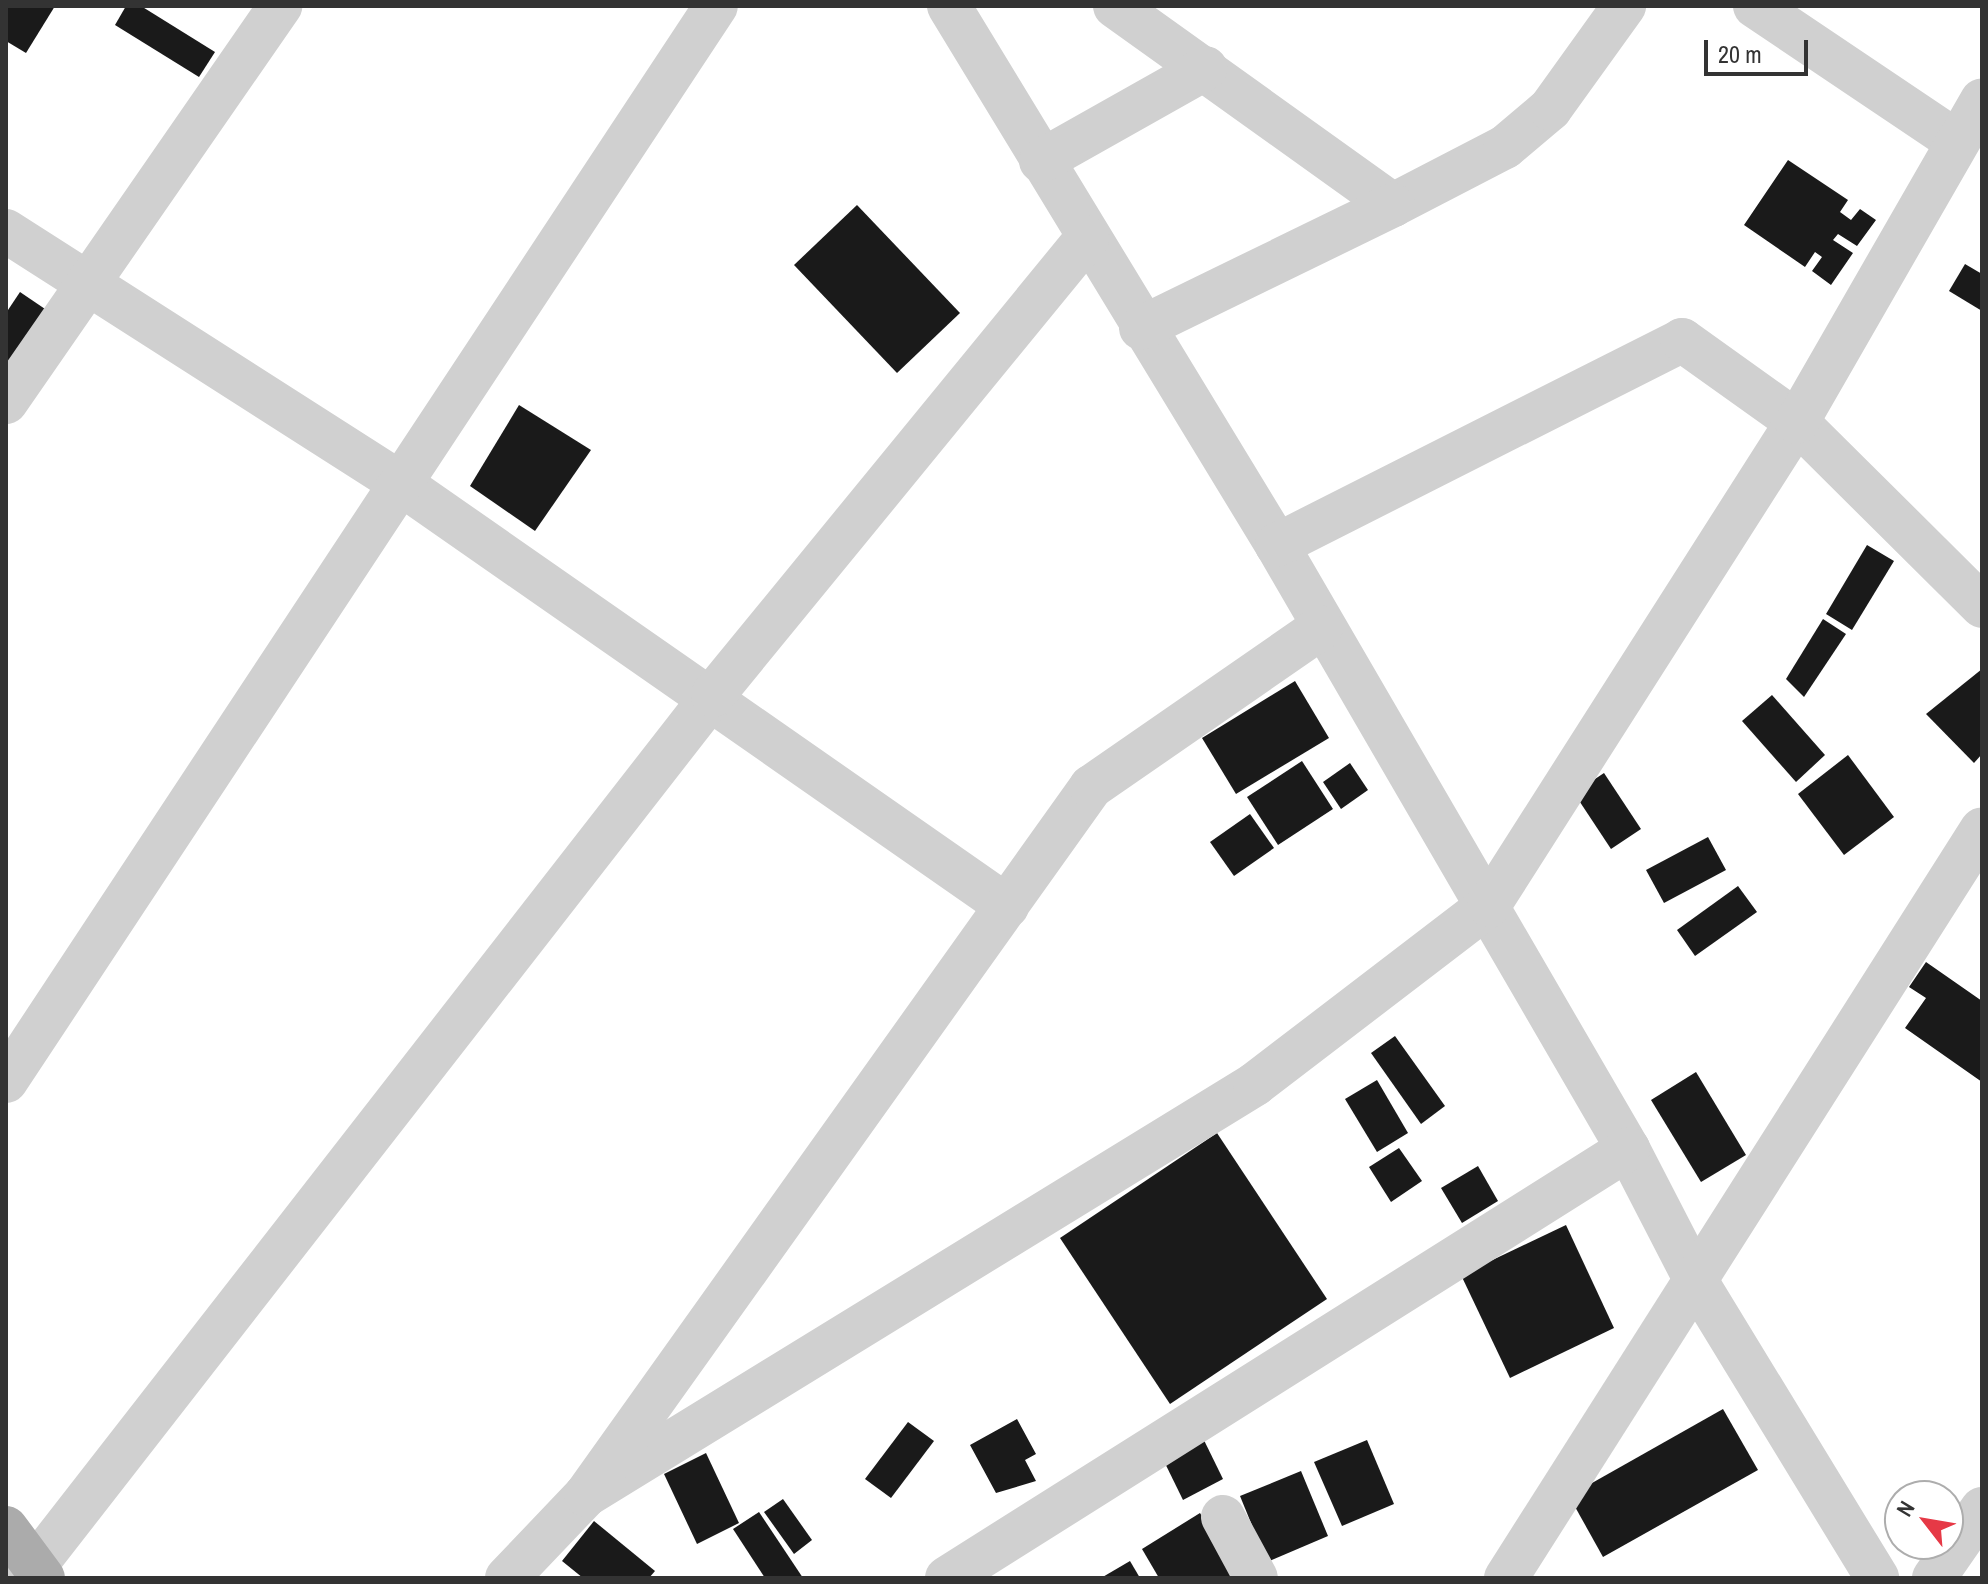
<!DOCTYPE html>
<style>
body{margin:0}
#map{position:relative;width:1988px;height:1584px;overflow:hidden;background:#fff;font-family:"Archivo Narrow",sans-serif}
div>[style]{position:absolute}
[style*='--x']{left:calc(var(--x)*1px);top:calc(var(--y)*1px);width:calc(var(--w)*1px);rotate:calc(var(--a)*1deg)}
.building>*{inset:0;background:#1a1a1a}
.minor>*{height:44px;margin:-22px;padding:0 22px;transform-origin:22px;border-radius:22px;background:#d0d0d0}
.major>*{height:44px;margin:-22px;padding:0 22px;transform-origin:22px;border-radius:22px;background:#ababab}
span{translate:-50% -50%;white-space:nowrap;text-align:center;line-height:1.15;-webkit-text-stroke:8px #fff;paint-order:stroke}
.frame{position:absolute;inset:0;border:8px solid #333;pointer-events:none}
.north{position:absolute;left:1884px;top:1480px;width:80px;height:80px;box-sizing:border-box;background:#fff;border:2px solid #adadad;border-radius:50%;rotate:301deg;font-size:22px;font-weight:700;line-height:32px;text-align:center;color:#333}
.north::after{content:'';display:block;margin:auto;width:28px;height:36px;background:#e63946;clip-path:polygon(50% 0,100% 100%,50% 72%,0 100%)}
.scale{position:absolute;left:1704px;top:40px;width:104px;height:36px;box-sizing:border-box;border:4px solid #333;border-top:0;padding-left:10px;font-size:24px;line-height:28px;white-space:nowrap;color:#333;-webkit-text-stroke:6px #fff;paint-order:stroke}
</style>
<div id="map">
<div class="building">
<div style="clip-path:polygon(6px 6px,55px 6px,26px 53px,6px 41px)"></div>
<div style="clip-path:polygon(126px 6px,141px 6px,215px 52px,199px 77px,115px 25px)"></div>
<div style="clip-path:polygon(1788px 160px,1848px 200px,1840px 212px,1851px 220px,1860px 209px,1876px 220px,1857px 246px,1838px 234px,1833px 240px,1853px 253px,1831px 285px,1812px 271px,1822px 257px,1815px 252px,1805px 267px,1744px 225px)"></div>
<div style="clip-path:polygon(857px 205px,960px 313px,897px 373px,794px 265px)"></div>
<div style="clip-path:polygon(1965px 264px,1982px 274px,1982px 311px,1949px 291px)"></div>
<div style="clip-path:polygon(20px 292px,48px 311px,12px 365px,6px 360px,6px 313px)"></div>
<div style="clip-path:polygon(519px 405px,591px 450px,535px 531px,470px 486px)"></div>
<div style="clip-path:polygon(1867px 545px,1894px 561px,1852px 630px,1826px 614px)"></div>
<div style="clip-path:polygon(1823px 619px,1846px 634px,1804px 697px,1786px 679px)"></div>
<div style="clip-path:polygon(1982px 669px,1982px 754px,1974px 763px,1926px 714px)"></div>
<div style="clip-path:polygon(1295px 681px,1329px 738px,1236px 794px,1202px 738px)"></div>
<div style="clip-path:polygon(1772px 695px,1825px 755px,1796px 782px,1742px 721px)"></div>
<div style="clip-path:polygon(1848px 755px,1894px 817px,1844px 855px,1798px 794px)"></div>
<div style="clip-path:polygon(1302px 761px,1333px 809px,1278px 845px,1247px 797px)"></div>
<div style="clip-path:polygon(1350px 763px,1368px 790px,1341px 809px,1323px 782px)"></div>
<div style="clip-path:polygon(1604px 773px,1641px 829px,1611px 849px,1574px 793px)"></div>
<div style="clip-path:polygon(1250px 814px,1274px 848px,1234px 876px,1210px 842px)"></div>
<div style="clip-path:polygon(1708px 837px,1726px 870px,1664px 903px,1646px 870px)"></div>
<div style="clip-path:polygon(1738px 886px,1757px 912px,1695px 956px,1677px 930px)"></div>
<div style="clip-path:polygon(1926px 962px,1982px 1001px,1982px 1082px,1905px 1028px,1926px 998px,1909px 987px)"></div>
<div style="clip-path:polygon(1395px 1036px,1445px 1106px,1421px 1124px,1371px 1053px)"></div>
<div style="clip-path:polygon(1696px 1072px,1746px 1155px,1701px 1182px,1651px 1100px)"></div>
<div style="clip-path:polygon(1377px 1080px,1408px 1133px,1377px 1152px,1345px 1099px)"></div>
<div style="clip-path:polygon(1217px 1133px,1327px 1299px,1170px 1404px,1060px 1238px)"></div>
<div style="clip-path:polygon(1399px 1148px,1422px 1181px,1391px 1202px,1369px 1167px)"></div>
<div style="clip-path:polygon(1478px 1166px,1498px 1201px,1462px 1223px,1441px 1188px)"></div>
<div style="clip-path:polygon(1566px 1225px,1614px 1328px,1510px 1378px,1461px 1275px)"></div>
<div style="clip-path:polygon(1723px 1409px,1758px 1470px,1603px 1557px,1569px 1496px)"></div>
<div style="clip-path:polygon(1017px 1419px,1036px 1454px,1025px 1460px,1036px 1481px,996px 1493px,970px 1445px)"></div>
<div style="clip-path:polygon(908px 1422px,934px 1441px,891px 1498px,865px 1479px)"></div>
<div style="clip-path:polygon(1198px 1428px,1223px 1479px,1183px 1500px,1158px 1449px)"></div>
<div style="clip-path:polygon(1367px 1440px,1394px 1504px,1342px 1526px,1314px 1462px)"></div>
<div style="clip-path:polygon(706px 1453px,739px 1523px,697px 1544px,664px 1474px)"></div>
<div style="clip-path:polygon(1301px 1471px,1328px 1536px,1267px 1562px,1240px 1496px)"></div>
<div style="clip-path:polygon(783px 1499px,812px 1540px,794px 1554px,764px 1512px)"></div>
<div style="clip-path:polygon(759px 1512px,803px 1578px,765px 1578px,733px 1529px)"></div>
<div style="clip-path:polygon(1200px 1513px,1239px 1578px,1159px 1578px,1142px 1549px)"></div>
<div style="clip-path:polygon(594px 1521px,655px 1571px,649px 1578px,583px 1578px,562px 1561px)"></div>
<div style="clip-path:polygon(1130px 1561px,1140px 1578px,1101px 1578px)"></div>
</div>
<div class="minor">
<div style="--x:949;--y:6;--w:631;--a:58.68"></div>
<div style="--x:1277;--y:545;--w:699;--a:59.84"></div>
<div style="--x:1628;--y:1149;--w:148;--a:62.7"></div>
<div style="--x:1696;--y:1281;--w:348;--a:58.6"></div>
<div style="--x:1115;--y:6;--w:342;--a:35.6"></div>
<div style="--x:1393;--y:205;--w:126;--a:-27.4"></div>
<div style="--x:1505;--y:147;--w:59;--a:-40.2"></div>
<div style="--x:1550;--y:109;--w:127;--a:-54.3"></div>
<div style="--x:1755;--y:6;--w:242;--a:33.9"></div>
<div style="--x:1041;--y:161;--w:189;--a:-29.4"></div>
<div style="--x:6;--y:231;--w:473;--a:32.6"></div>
<div style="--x:404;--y:486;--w:735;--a:34.86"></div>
<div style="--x:1141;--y:328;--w:280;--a:-26"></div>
<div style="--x:6;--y:402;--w:482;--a:-55.3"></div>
<div style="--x:1277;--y:545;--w:454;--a:-26.8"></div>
<div style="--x:1682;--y:340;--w:141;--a:35.5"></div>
<div style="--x:1797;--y:422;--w:261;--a:44.8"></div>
<div style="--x:6;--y:1081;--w:1288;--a:-56.56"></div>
<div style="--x:586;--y:1495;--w:785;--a:-31.56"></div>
<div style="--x:1255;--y:1084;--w:295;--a:-37.4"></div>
<div style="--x:1489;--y:905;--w:573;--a:-57.48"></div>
<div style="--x:1797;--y:422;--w:371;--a:-60.1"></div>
<div style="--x:1223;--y:1517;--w:69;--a:61.6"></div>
<div style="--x:11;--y:1578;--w:25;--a:-26"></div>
<div style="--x:34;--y:1567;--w:1105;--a:-52.09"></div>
<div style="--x:713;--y:695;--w:591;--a:-50.7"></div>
<div style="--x:507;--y:1578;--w:115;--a:-46.4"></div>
<div style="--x:586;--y:1495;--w:870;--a:-54.5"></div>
<div style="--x:1091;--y:787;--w:280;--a:-34.7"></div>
<div style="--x:947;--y:1578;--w:805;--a:-32.21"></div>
<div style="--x:1506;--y:1578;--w:887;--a:-57.56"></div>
<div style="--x:1934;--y:1578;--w:84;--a:-55.2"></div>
</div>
<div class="major">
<div style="--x:6;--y:1528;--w:62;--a:53.5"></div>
</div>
<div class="frame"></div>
<div class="north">N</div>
<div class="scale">20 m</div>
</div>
